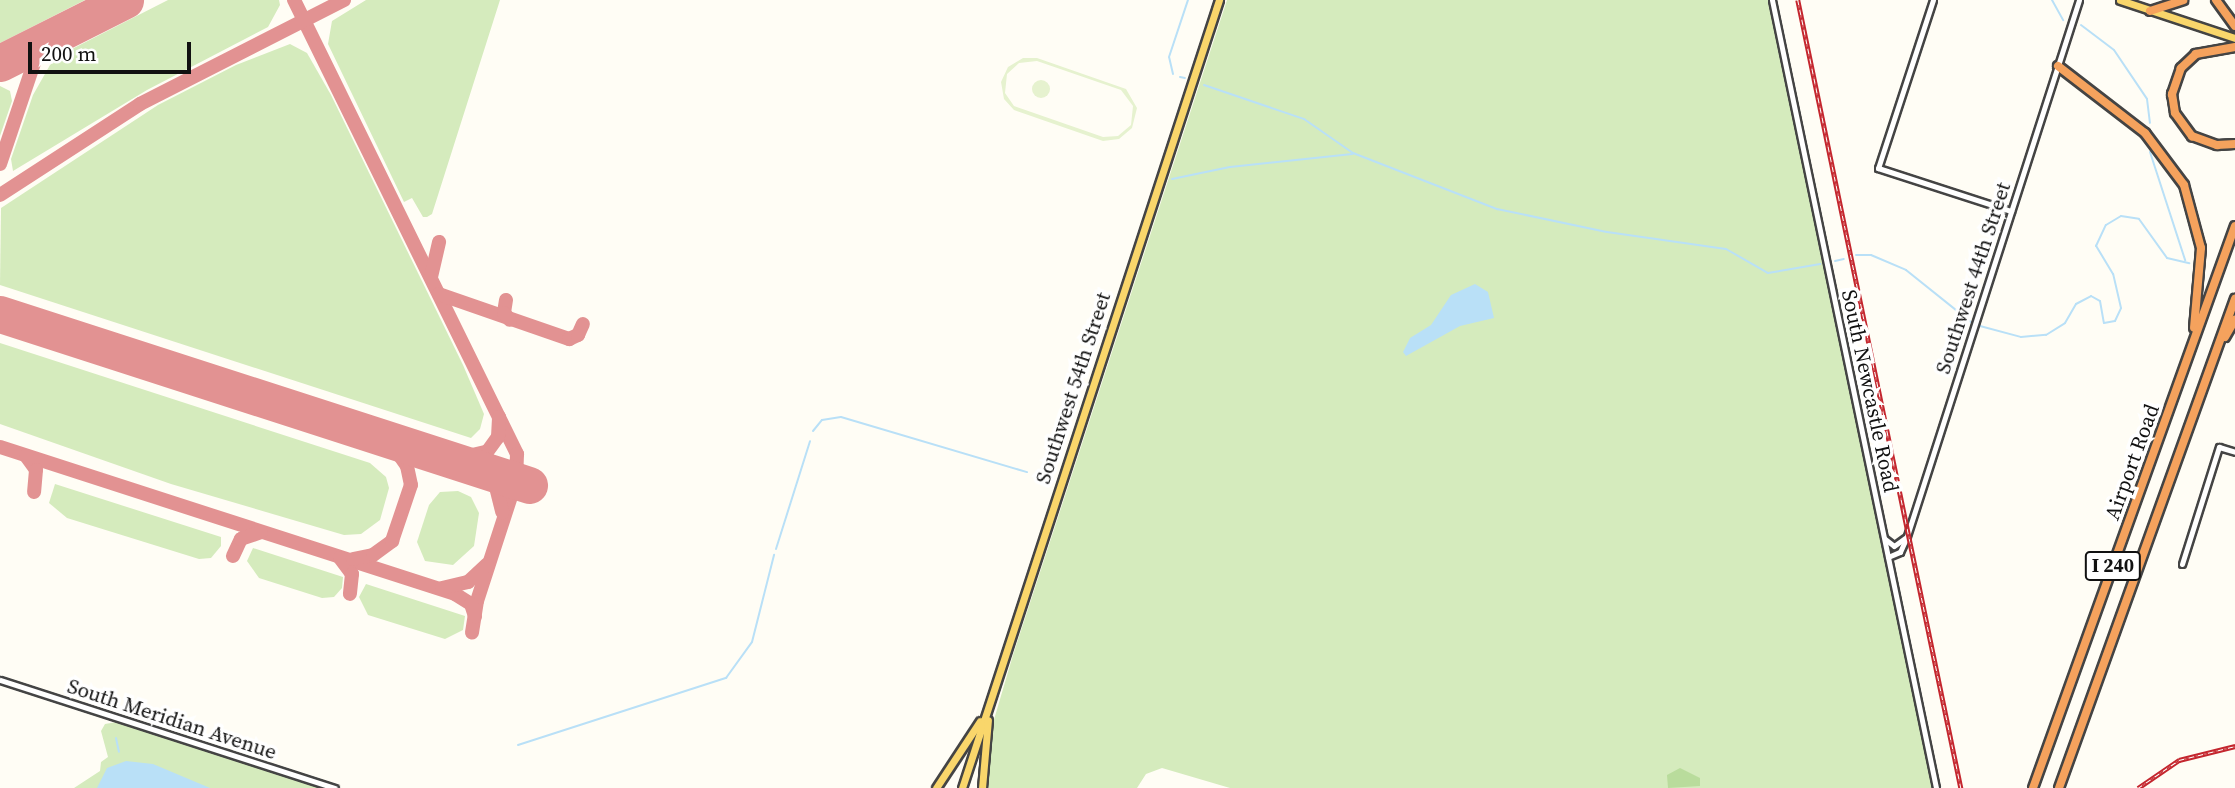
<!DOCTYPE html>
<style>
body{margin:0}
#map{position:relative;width:2235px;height:788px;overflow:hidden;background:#fffdf5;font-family:"Source Serif 4",serif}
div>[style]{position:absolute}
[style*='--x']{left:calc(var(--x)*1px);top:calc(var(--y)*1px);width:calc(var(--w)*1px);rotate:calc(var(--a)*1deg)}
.green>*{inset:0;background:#d5ebbd}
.forest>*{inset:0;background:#b9dc9c}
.pitch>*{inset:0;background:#e6f2cf}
.round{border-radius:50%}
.water>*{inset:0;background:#b9e0f7}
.stream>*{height:2px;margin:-1px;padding:0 1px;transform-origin:1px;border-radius:1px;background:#b9e0f7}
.taxiway>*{height:14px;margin:-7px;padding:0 7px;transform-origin:7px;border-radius:7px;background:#e29292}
.runway>*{height:37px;margin:-18.5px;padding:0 18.5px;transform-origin:18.5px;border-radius:18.5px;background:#e29292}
.roads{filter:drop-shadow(2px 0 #444) drop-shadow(-2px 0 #444) drop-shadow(0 2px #444) drop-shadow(0 -2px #444)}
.minor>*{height:5px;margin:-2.5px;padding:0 2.5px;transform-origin:2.5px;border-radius:2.5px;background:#fff}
.major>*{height:7px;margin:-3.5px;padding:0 3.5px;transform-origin:3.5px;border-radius:3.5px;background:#f9d66b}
.highway>*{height:8px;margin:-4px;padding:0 4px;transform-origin:4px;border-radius:4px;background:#f5a25d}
.rail>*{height:4.5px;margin-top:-2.25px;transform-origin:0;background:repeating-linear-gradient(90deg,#fff 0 5px,#c4262e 0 10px);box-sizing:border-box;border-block:2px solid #c4262e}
span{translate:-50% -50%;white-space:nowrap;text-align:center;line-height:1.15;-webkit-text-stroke:7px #fff;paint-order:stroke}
.shield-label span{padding:2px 5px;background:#fff;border:2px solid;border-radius:5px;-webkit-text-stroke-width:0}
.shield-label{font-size:19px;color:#111;font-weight:700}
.street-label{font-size:21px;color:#111}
.scale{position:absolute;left:28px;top:42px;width:163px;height:32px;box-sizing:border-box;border:4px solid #111;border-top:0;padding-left:9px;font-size:21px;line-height:24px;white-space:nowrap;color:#111;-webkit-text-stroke:5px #fff;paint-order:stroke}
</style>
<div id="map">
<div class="green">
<div style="clip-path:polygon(0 0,85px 0,0 43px)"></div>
<div style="clip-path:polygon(168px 0,279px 0,280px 5px,268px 27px,147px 90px,13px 171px,11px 159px,33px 95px,50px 65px,66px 52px)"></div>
<div style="clip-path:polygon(366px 0,500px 0,432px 214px,427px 217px,423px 217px,412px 198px,404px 202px,328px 44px,332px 21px)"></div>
<div style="clip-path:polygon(1227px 0,1770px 0,1934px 788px,1230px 788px,1162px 768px,1146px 774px,1137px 788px,984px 788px,988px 740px,1013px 655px)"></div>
<div style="clip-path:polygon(290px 44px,307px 53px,331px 95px,463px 365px,484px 414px,480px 429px,471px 438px,0 285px,1px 208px,158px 105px,236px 65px)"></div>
<div style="clip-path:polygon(0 86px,10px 91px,12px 101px,0 136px)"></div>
<div style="clip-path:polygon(0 343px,370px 463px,386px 477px,389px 488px,380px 520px,361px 534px,344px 535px,171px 484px,0 424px)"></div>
<div style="clip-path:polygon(55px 484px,221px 537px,221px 546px,211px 558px,199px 559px,67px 518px,49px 503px)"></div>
<div style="clip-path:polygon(458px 491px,471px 497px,479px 513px,474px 546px,453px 565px,425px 561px,417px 542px,429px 505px,440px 492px)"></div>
<div style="clip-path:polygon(253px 548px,343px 577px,342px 588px,334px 597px,322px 598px,259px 578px,247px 561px)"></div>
<div style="clip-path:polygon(366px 584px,465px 616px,463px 630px,445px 639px,368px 615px,359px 597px)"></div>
<div style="clip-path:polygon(117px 722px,134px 726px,322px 788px,74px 788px,100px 771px,101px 762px,108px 757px,101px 731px,105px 724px)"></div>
</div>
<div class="forest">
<div style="clip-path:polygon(1680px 768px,1700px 778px,1700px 786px,1668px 788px,1667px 775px)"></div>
</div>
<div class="pitch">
<div style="clip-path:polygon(evenodd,1023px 58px,1037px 58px,1126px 89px,1137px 108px,1132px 128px,1119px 139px,1103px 141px,1014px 110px,1004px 99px,1001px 82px,1008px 67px,1023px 58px,1037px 61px,1121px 90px,1133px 106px,1131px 125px,1118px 136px,1103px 137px,1014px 106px,1005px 93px,1007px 74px,1019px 63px,1037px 61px)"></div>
<div class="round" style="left:1032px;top:80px;width:18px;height:18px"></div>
</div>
<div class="water">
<div style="clip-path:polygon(1475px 284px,1488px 292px,1494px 318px,1460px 326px,1406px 356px,1403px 352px,1410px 338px,1431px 325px,1451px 295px)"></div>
<div style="clip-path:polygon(126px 761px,153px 764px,210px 788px,97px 788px,107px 768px)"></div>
</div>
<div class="stream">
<div style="--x:2052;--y:0;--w:23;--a:61"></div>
<div style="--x:2081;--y:25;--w:41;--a:37.1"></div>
<div style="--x:2114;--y:50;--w:59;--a:56"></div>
<div style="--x:2147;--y:99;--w:24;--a:83"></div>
<div style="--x:1173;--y:74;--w:17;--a:-103"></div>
<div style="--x:1169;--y:57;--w:60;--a:-71.6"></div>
<div style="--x:1180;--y:77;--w:5;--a:11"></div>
<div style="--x:1204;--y:85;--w:106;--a:18.8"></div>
<div style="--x:1304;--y:119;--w:60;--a:34.8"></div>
<div style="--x:1353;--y:153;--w:155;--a:21.3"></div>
<div style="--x:1497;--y:209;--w:112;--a:11.8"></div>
<div style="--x:1607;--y:232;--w:120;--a:8.1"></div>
<div style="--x:1726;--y:249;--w:48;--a:29.7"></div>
<div style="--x:1768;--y:273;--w:53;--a:-9.8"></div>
<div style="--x:2150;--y:152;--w:114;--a:72"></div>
<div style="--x:1172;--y:179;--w:59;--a:-11.7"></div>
<div style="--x:1230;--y:167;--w:123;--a:-6.1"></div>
<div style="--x:1856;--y:255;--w:15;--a:0"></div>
<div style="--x:1871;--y:255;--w:38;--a:23"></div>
<div style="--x:1906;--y:270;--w:83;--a:38.7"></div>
<div style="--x:1835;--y:261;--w:9;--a:-13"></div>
<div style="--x:1980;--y:326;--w:42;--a:15"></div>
<div style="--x:2021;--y:337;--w:25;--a:-5"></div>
<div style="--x:2046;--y:335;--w:22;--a:-32"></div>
<div style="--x:2065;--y:323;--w:22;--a:-60"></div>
<div style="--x:2076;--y:304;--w:17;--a:-28"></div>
<div style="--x:2091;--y:296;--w:10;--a:29"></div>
<div style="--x:2100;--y:301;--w:22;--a:80"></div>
<div style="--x:2104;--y:323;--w:11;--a:-10"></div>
<div style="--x:2115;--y:321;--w:14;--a:-65"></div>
<div style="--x:2121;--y:308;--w:35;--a:-103"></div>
<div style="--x:2113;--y:274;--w:33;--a:-121"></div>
<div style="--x:2096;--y:246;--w:23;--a:-65"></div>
<div style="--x:2106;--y:225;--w:17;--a:-31"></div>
<div style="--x:2121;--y:216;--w:18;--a:9"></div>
<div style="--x:2139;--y:219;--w:48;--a:54.3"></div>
<div style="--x:2167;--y:258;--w:23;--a:13"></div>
<div style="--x:813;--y:431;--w:14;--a:-51"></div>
<div style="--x:822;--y:420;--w:19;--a:-9"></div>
<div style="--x:841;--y:417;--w:194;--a:16.5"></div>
<div style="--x:776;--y:549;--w:113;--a:-72.5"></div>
<div style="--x:116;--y:738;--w:14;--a:78"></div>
<div style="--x:518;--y:745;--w:219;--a:-17.9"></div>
<div style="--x:726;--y:678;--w:44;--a:-54.2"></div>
<div style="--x:752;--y:642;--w:90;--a:-75.8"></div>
</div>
<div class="taxiway">
<div style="--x:294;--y:0;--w:506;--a:63.84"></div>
<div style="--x:517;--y:454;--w:27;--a:92"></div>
<div style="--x:516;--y:481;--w:126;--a:108"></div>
<div style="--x:477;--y:601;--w:32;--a:99"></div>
<div style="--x:0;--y:164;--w:113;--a:-71.4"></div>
<div style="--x:36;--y:57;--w:33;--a:-46"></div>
<div style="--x:0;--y:195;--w:167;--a:-33"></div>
<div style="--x:140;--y:104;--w:229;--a:-27"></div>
<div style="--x:431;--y:277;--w:36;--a:-77"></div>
<div style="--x:439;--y:294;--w:138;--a:19.1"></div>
<div style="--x:569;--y:339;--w:10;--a:-24"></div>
<div style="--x:578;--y:335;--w:12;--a:-66"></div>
<div style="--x:506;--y:300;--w:13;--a:99"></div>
<div style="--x:504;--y:313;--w:9;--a:49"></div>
<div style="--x:0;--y:447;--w:478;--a:17.9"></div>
<div style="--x:455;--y:594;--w:19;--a:32"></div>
<div style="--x:471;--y:604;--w:13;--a:72"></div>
<div style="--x:26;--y:456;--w:17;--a:54"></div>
<div style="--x:36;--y:470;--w:22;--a:95"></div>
<div style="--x:451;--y:460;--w:37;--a:-13"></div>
<div style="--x:487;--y:452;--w:19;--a:-54"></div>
<div style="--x:498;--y:437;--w:20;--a:-87"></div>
<div style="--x:473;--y:467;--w:27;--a:36"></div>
<div style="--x:495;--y:483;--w:30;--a:76"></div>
<div style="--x:233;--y:556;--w:19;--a:-65"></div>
<div style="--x:241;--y:539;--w:21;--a:-19"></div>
<div style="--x:340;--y:558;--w:20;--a:53"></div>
<div style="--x:352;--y:574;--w:20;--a:96"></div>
<div style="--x:353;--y:559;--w:20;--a:-11"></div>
<div style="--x:373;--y:555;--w:24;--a:-36"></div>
<div style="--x:392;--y:541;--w:59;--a:-71.3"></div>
<div style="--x:411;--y:485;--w:19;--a:-102"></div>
<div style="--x:407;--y:466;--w:21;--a:-125"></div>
<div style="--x:395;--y:449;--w:39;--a:-153"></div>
<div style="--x:442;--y:588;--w:27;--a:-13"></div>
<div style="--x:468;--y:582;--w:26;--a:-43"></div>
</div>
<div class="runway">
<div style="--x:0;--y:63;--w:140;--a:-26.7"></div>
<div style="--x:0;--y:314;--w:556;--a:17.91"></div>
</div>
<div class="roads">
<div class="minor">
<div style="--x:1772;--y:0;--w:805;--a:78.24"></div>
<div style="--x:1933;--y:0;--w:177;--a:108.1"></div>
<div style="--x:1878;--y:168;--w:140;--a:17.9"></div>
<div style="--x:1885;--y:539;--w:11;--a:38"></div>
<div style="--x:1894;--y:546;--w:14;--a:-36"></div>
<div style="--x:1888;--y:557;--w:13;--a:-23"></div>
<div style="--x:1900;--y:552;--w:17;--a:-66"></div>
<div style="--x:1907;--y:536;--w:563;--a:-72.21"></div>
<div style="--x:2182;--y:564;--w:123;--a:-72.5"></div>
<div style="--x:2219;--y:447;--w:17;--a:17"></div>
<div style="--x:0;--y:680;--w:352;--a:17.9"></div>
</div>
<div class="major">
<div style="--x:2120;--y:0;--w:121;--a:18.3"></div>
<div style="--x:936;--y:788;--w:80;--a:-56.7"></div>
<div style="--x:962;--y:788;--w:829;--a:-71.94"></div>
<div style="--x:982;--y:788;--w:68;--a:-85"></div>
</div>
<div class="highway">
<div style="--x:2216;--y:0;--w:32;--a:54"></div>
<div style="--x:2150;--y:11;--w:35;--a:-18"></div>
<div style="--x:2235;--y:47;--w:40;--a:170"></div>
<div style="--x:2196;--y:54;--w:21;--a:137"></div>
<div style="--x:2181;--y:68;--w:28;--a:109"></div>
<div style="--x:2172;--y:94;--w:19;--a:81"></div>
<div style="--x:2175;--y:113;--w:29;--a:54"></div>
<div style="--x:2192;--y:136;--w:27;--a:20"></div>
<div style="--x:2217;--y:145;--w:18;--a:-3"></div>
<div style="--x:2058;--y:66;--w:110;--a:37.6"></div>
<div style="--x:2145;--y:133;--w:65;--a:53.1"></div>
<div style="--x:2184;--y:185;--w:65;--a:74.9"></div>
<div style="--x:2201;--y:248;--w:80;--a:95"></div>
<div style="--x:2225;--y:337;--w:20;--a:-60"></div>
<div style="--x:2033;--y:788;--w:597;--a:-70.23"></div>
<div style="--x:2059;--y:788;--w:520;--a:-70.21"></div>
</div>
</div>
<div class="rail">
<div style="--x:1798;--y:0;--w:805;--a:78.31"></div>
<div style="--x:2138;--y:788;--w:50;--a:-34.3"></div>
<div style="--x:2179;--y:760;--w:58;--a:-14"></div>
</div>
<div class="shield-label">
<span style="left:2113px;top:566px">I 240</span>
</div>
<div class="street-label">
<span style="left:1973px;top:278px;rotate:-72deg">Southwest 44th Street</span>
<span style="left:1073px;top:388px;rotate:-72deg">Southwest 54th Street</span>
<span style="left:1870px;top:391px;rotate:78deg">South Newcastle Road</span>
<span style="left:2132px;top:462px;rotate:-70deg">Airport Road</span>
<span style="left:172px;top:719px;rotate:18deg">South Meridian Avenue</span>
</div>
<div class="scale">200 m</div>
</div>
